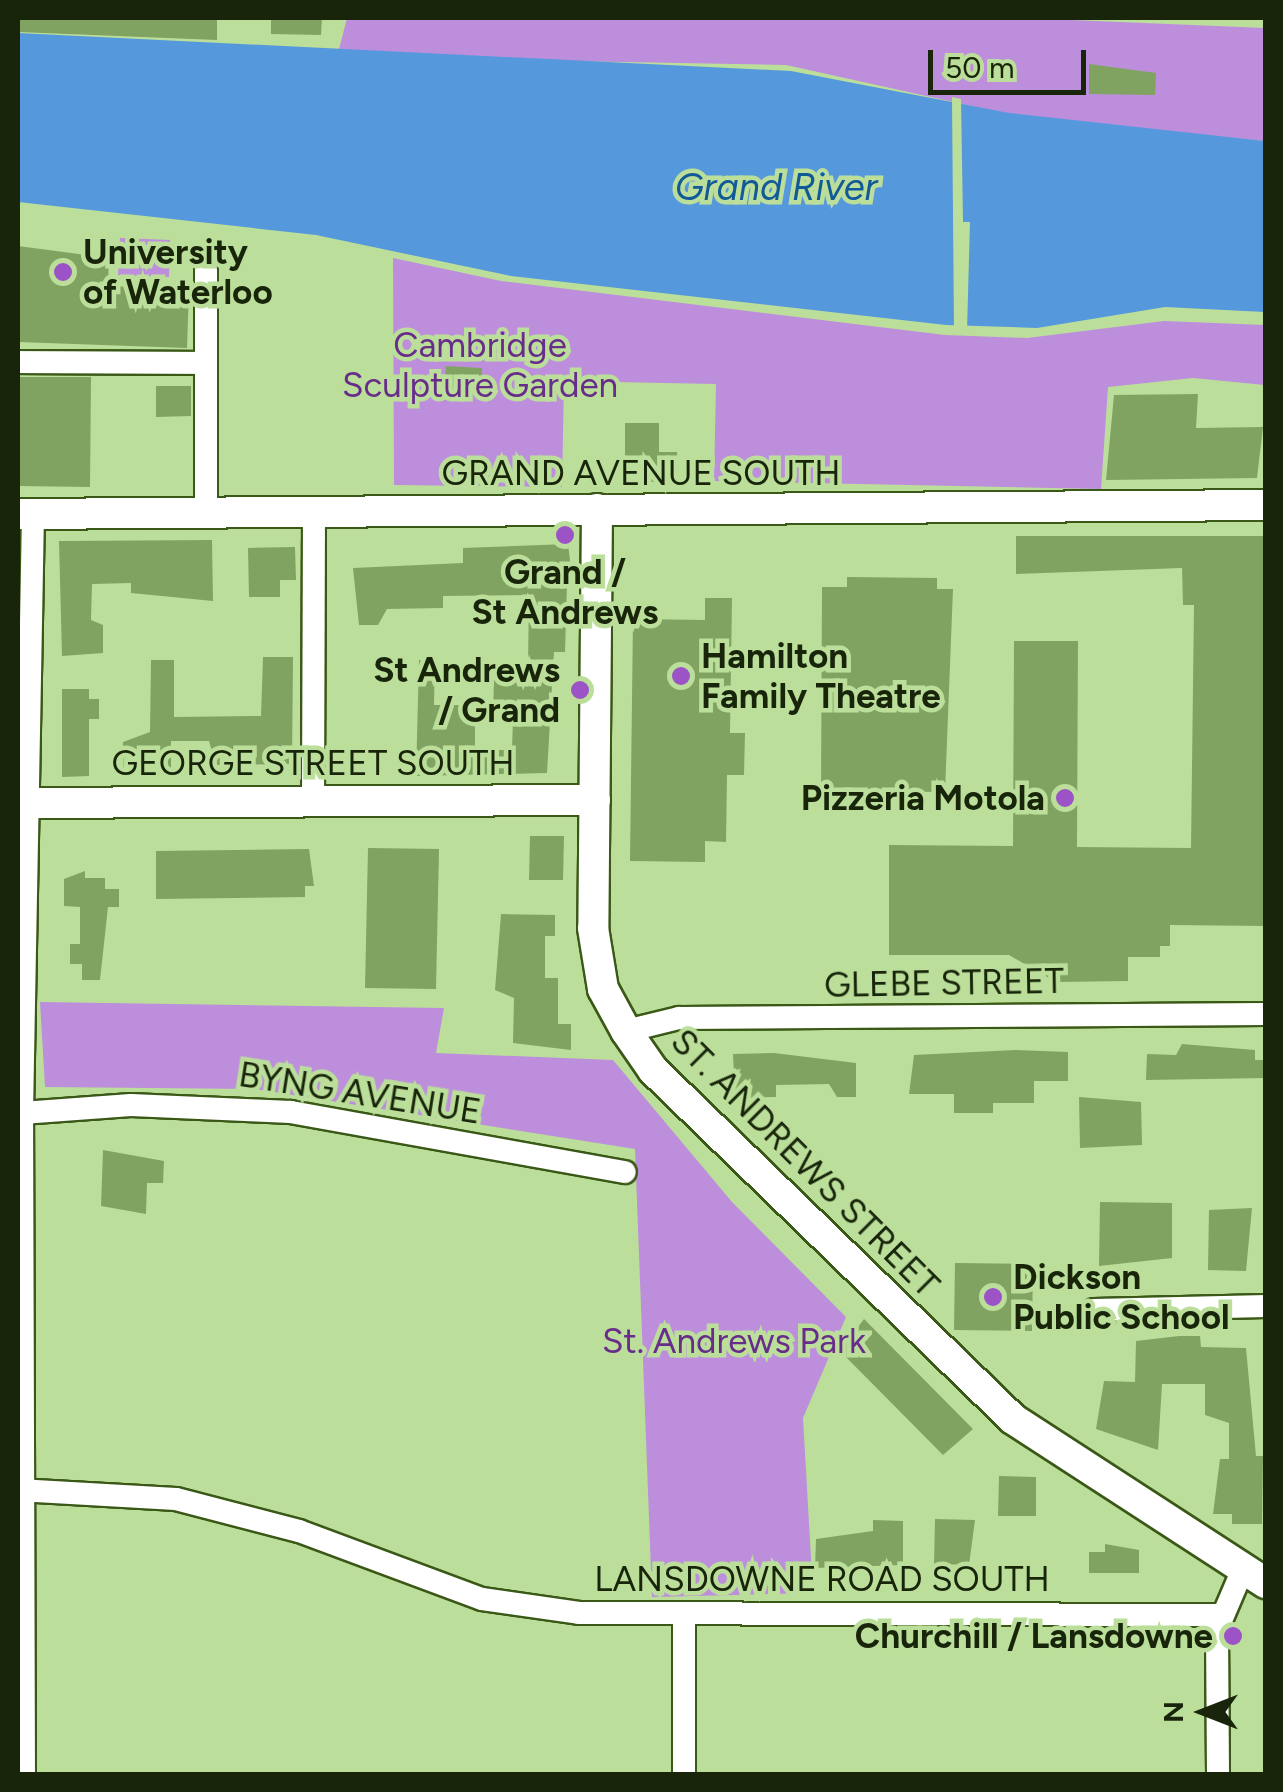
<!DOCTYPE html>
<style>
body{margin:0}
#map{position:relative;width:1283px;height:1792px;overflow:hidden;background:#bbdf9a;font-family:Figtree,sans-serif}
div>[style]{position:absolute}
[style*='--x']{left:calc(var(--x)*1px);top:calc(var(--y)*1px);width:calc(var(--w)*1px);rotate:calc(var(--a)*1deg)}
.green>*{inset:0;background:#bc8edc}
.water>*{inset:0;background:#5698dc}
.pier>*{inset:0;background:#bbdf9a}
.building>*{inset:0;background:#81a361}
.roads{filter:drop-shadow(2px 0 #3a5816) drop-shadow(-2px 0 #3a5816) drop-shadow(0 2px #3a5816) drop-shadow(0 -2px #3a5816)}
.street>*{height:22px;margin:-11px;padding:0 11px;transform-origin:11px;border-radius:11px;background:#fff}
.secondary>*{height:30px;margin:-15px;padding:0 15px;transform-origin:15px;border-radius:15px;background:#fff}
.dots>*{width:28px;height:28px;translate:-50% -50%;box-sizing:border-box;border:5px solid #bbdf9a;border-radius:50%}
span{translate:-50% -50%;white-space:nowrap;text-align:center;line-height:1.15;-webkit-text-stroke:9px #bbdf9a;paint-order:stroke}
.poi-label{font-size:35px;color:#18250a;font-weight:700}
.left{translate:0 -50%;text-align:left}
.right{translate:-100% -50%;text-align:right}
.park-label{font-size:35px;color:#682d8a}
.street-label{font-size:35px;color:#18250a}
.water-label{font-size:38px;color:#125998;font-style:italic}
.frame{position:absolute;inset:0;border:20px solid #18250a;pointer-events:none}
.north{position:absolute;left:1153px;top:1662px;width:100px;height:100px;-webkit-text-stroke:8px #bbdf9a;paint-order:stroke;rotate:270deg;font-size:28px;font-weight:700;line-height:40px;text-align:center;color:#18250a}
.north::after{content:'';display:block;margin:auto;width:35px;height:45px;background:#18250a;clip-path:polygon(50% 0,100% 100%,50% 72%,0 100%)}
.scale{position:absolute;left:928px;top:50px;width:158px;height:45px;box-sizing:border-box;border:5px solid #18250a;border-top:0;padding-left:12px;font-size:30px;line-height:35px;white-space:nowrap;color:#18250a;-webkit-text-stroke:8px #bbdf9a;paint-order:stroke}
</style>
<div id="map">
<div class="green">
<div style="clip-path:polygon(347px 18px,1023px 18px,1265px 28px,1265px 141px,1021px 117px,786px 65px,337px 57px)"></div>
<div style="clip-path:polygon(120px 238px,170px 240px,169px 277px,118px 275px)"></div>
<div style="clip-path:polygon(393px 258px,501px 281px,945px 335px,1027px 338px,1164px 321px,1265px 325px,1265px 385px,1193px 378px,1108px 387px,1101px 489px,714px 481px,716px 384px,564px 381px,562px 487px,394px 485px)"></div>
<div style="clip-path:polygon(40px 1002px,444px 1008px,436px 1053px,613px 1060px,732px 1202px,846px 1317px,803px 1418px,813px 1593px,652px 1597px,635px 1149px,255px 1089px,45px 1087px)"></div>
</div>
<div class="water">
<div style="clip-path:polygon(18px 33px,791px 71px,1009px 113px,1265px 141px,1265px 312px,1165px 307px,1037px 328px,946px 325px,511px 276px,316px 235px,18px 202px)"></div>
</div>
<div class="pier">
<div style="clip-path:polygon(952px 97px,961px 99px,963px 222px,970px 222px,967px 331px,954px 331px)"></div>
</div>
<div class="building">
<div style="clip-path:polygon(18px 18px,217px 18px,217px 40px,18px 32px)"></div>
<div style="clip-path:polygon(271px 18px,322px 18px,321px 35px,271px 34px)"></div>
<div style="clip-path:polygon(1089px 64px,1156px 73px,1155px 95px,1089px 94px)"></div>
<div style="clip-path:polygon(18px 246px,109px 258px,108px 286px,189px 289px,187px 348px,18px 342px)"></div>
<div style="clip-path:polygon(446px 366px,482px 368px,481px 393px,445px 391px)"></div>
<div style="clip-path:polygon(18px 377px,91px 377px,90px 487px,18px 486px)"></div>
<div style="clip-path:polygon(156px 386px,191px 386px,191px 416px,156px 417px)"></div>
<div style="clip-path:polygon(1198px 394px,1196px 428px,1263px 427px,1257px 478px,1106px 480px,1114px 395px)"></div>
<div style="clip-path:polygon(625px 423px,659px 423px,659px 452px,677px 452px,677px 471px,664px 471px,664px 482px,625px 482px)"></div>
<div style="clip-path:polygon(1016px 536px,1266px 536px,1266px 926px,1170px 925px,1170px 946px,1160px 946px,1160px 957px,1128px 957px,1128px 981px,1056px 982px,1009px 955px,889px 955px,889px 845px,1013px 846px,1014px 641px,1078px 641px,1077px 847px,1191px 848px,1194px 605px,1183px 605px,1182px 568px,1016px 574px)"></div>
<div style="clip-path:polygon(212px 540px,213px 601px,131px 593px,131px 583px,92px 584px,91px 620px,103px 625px,103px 653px,62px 656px,59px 541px)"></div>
<div style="clip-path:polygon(568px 544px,573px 584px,567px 584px,565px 652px,554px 652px,547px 773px,416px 776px,419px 660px,435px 661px,434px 705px,475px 705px,475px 750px,512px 750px,513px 717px,493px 717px,494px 677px,528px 666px,529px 595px,443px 596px,443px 608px,387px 609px,378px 625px,359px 625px,353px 568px,463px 563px,463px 548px)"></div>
<div style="clip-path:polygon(295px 547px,296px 580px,280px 580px,280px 597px,249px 597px,248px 548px)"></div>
<div style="clip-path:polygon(847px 577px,937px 578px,937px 589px,953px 589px,945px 792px,821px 791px,822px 587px,847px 587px)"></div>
<div style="clip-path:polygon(705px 598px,732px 598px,730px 733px,745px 733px,744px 775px,727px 775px,726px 842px,705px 841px,705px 862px,630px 861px,633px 619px,705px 620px)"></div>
<div style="clip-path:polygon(263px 657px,293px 657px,292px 764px,216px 765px,209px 741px,171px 741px,171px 774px,123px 773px,123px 742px,150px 732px,151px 660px,174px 660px,174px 717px,261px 716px)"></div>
<div style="clip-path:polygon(62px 689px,89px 689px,89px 699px,99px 699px,99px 719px,89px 719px,89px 776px,62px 777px)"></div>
<div style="clip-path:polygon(530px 836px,564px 836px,563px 880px,529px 880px)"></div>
<div style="clip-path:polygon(368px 848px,439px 849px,436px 989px,365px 988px)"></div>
<div style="clip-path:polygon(309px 849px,314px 886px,305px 886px,305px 897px,156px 899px,156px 851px)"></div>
<div style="clip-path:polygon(85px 871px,85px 878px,105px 878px,105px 889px,119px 889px,119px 907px,108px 907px,100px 980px,82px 980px,82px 964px,70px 964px,70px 944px,80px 944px,80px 907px,64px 906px,64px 879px)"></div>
<div style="clip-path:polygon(501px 914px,555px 915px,555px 936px,545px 936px,545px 978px,558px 978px,558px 1024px,571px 1024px,571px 1050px,513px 1043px,514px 998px,495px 990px)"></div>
<div style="clip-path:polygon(1182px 1044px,1255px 1050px,1255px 1060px,1266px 1060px,1266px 1078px,1146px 1080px,1147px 1054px,1176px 1055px)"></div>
<div style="clip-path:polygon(1015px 1050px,1068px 1052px,1068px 1081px,1034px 1081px,1034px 1103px,993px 1103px,993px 1113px,954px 1113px,954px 1094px,909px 1094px,914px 1055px)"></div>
<div style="clip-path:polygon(774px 1053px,856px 1063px,856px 1097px,837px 1097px,829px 1084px,776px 1085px,776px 1097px,735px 1098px,733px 1054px)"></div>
<div style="clip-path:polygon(1079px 1097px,1141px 1102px,1142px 1145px,1080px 1148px)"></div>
<div style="clip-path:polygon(103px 1150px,164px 1161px,163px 1183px,147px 1183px,146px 1214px,101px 1206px)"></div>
<div style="clip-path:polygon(1100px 1202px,1172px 1203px,1172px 1258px,1099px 1266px)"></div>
<div style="clip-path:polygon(1252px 1208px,1246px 1271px,1208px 1270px,1209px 1210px)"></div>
<div style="clip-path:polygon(955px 1263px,1033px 1264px,1032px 1331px,954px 1330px)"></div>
<div style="clip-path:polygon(864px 1319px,973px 1429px,943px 1455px,840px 1351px)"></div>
<div style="clip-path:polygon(1179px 1336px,1200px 1336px,1201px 1347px,1246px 1348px,1256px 1456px,1263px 1456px,1262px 1524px,1232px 1524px,1232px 1514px,1213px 1514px,1220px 1459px,1229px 1459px,1229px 1423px,1205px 1415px,1205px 1384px,1162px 1384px,1158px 1450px,1096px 1429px,1104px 1381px,1135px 1382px,1136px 1341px)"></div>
<div style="clip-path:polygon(999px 1476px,1036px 1477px,1036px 1516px,998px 1516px)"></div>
<div style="clip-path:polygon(935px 1519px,975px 1520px,969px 1565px,934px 1564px)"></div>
<div style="clip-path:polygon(873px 1520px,903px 1521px,903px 1565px,815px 1568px,816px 1539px,873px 1531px)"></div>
<div style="clip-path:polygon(1105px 1544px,1139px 1550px,1139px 1573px,1089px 1573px,1089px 1552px,1105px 1552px)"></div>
</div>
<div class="roads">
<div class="street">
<div style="--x:206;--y:270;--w:243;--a:90"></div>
<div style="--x:18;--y:362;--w:187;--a:0.3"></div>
<div style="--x:313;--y:801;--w:289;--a:-89.8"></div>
<div style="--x:626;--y:1031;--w:55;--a:-13.8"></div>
<div style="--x:679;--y:1018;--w:587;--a:-0.39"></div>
<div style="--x:22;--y:1113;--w:109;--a:-4.2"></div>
<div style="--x:131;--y:1105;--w:160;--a:2.5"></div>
<div style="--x:291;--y:1112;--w:339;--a:10.2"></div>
<div style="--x:1094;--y:1310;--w:172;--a:-1.3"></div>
<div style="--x:18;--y:1490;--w:158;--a:3.3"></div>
<div style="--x:176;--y:1499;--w:127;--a:14.6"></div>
<div style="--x:299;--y:1531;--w:195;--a:20.4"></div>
<div style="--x:482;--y:1599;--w:98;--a:8.2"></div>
<div style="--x:579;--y:1613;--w:640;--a:0.18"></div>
<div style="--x:684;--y:1617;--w:157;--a:90"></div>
<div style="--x:24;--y:1774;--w:661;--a:-90.17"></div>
<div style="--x:22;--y:1113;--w:599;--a:-88.95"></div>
<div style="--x:1218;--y:1774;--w:144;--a:-90.4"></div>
<div style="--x:1217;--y:1630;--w:66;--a:-66.9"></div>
</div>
<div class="secondary">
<div style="--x:597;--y:509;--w:419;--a:90.5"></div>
<div style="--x:593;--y:928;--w:62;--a:80.7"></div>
<div style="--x:603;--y:989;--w:48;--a:61.3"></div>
<div style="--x:626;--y:1031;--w:47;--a:55.3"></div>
<div style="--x:653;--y:1070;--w:501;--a:44.11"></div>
<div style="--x:1013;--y:1419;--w:302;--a:33"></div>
<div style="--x:18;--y:514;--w:1248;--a:-0.41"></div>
<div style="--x:18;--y:803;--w:577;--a:-0.3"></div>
</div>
</div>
<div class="dots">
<div style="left:63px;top:272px;background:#9b53c6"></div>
<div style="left:565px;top:535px;background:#9b53c6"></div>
<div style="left:681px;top:676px;background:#9b53c6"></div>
<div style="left:580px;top:690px;background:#9b53c6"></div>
<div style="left:1065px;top:798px;background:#9b53c6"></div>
<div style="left:993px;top:1297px;background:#9b53c6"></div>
<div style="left:1233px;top:1636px;background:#9b53c6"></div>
</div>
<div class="poi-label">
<span class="left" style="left:83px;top:272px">University<br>of Waterloo</span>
<span style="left:565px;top:592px">Grand /<br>St Andrews</span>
<span class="left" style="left:701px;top:676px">Hamilton<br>Family Theatre</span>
<span class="right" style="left:560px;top:690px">St Andrews<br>/ Grand</span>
<span class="right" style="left:1045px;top:798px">Pizzeria Motola</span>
<span class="left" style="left:1013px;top:1297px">Dickson<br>Public School</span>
<span class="right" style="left:1213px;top:1636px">Churchill / Lansdowne</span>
</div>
<div class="park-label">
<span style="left:480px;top:365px">Cambridge<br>Sculpture Garden</span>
<span style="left:734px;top:1341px">St. Andrews Park</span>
</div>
<div class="street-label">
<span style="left:641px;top:473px">GRAND AVENUE SOUTH</span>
<span style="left:313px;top:763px">GEORGE STREET SOUTH</span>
<span style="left:944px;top:983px;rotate:-1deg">GLEBE STREET</span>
<span style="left:360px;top:1093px;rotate:9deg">BYNG AVENUE</span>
<span style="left:805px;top:1163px;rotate:45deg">ST. ANDREWS STREET</span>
<span style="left:822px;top:1579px">LANSDOWNE ROAD SOUTH</span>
</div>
<div class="water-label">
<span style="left:776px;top:188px">Grand River</span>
</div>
<div class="frame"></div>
<div class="north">N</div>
<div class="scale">50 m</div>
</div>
